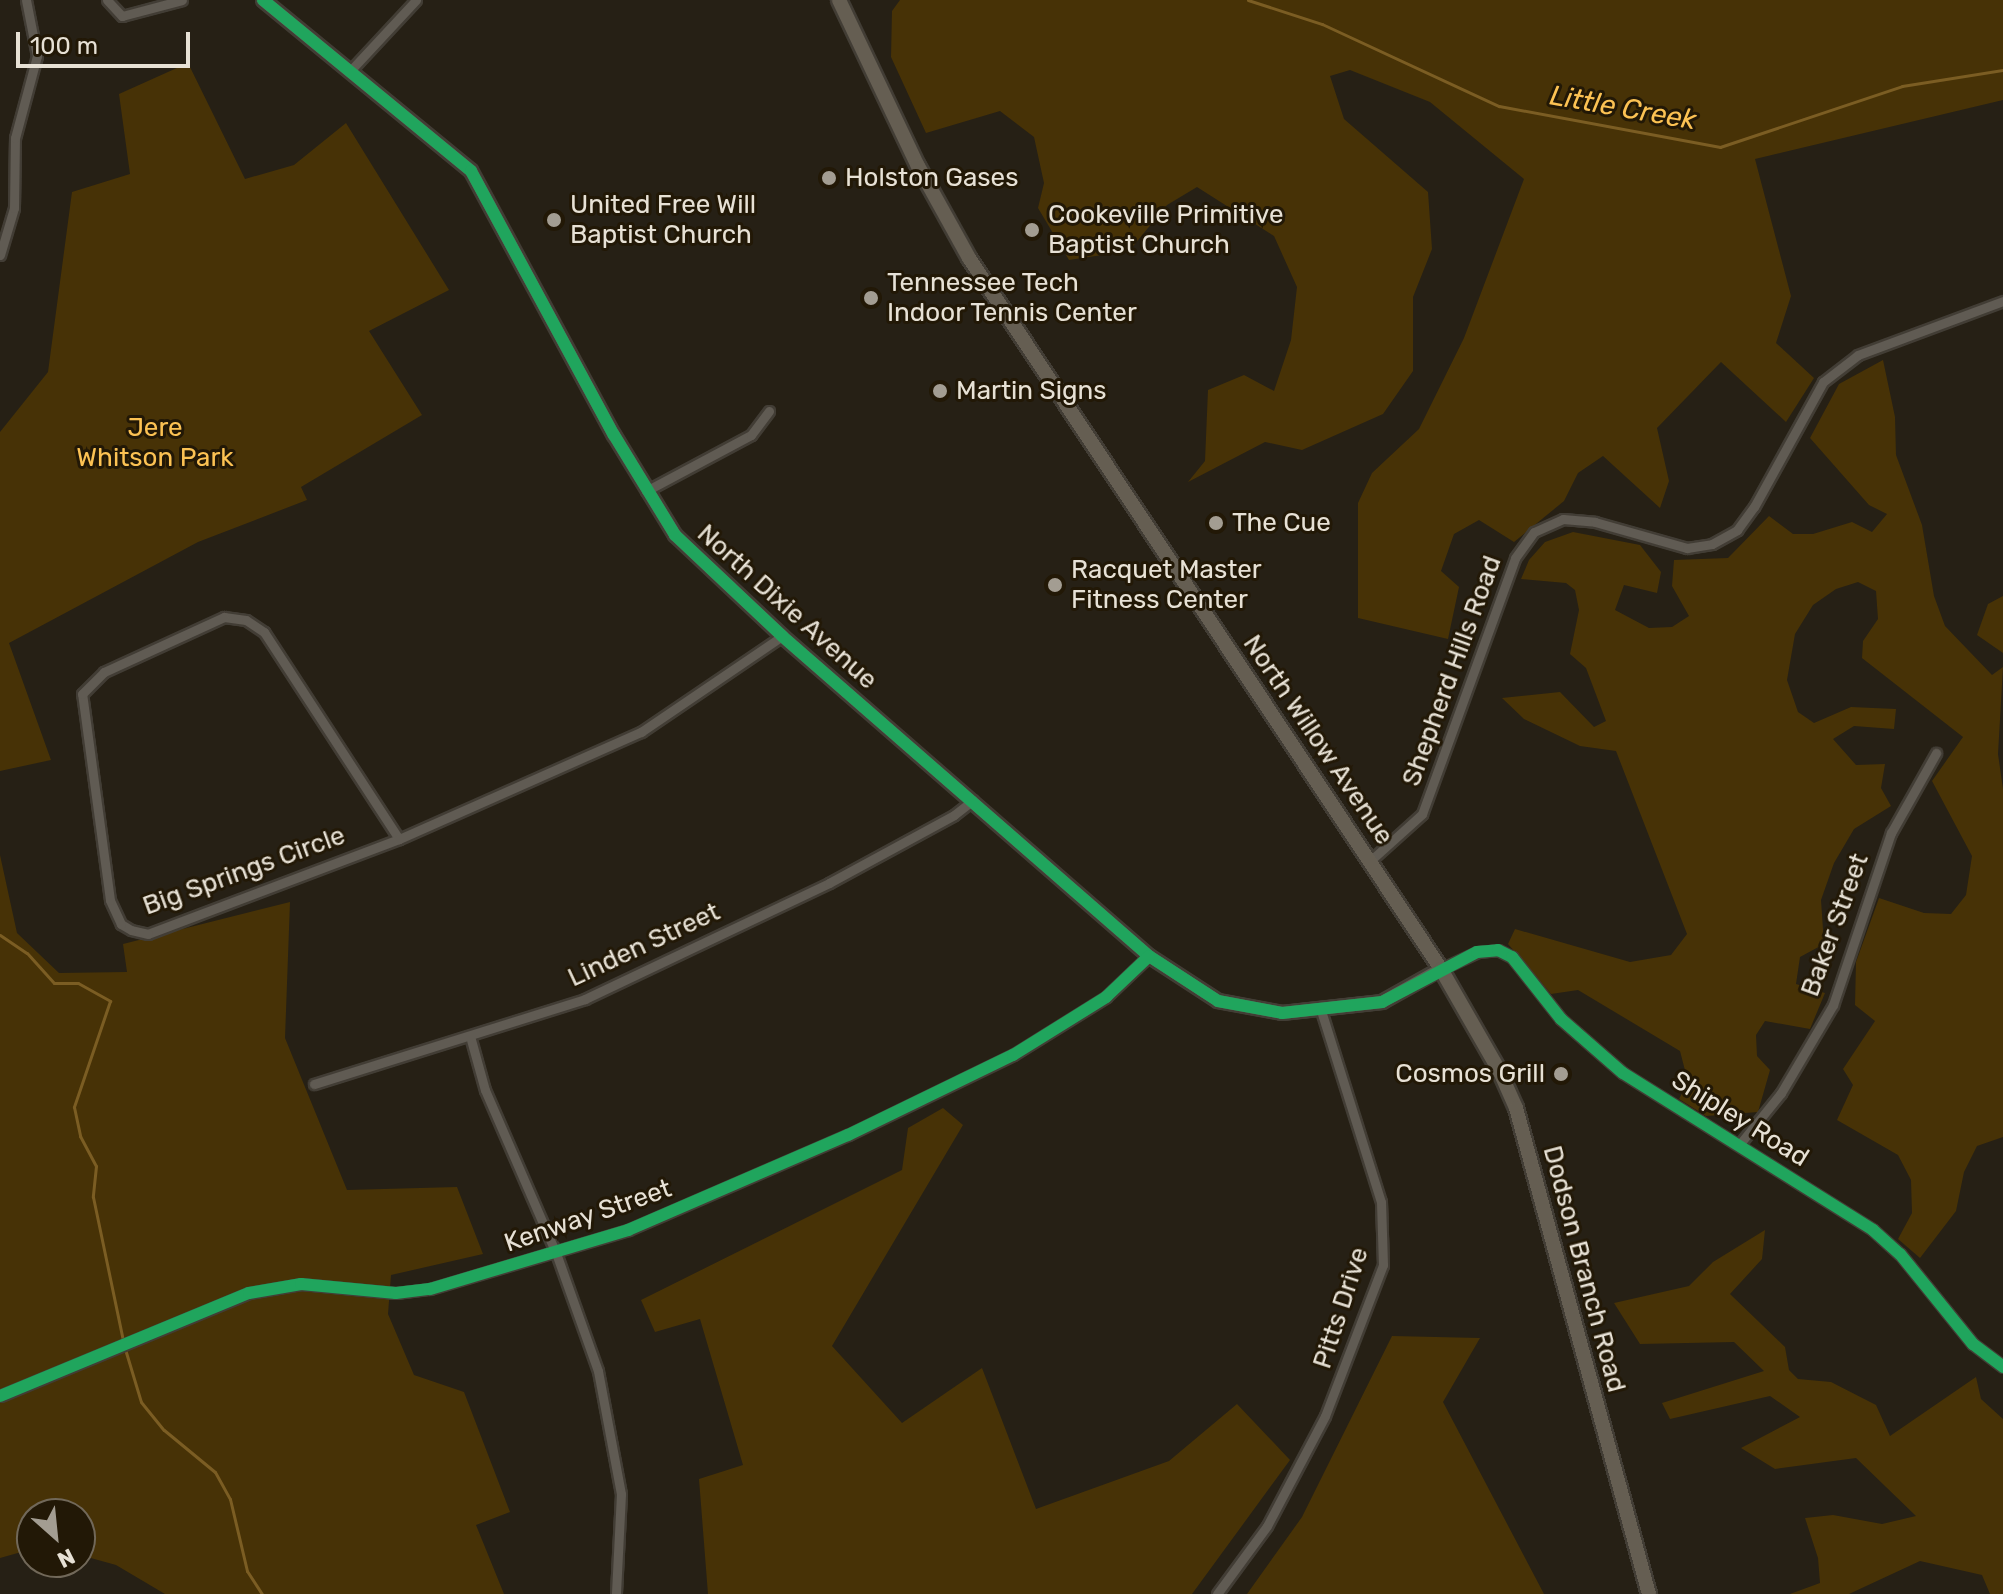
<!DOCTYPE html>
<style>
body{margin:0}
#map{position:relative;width:2003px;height:1594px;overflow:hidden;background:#262015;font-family:Rubik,sans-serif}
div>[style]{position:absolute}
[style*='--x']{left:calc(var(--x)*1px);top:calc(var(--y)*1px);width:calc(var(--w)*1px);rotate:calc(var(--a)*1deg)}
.green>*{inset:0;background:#473206}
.stream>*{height:3px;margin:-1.5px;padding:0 1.5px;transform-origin:1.5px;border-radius:1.5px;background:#7b5d23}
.roads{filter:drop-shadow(2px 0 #423d35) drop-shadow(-2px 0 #423d35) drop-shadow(0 2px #423d35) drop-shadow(0 -2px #423d35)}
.minor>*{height:9px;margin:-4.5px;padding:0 4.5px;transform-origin:4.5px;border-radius:4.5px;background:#605b53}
.tertiary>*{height:12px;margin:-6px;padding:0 6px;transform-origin:6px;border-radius:6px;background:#605b53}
.secondary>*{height:14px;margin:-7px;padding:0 7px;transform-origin:7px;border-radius:7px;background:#655e52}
.cycleway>*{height:12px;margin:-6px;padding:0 6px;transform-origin:6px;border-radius:6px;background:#20a55d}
.dots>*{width:22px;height:22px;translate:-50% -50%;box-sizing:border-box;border:4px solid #221806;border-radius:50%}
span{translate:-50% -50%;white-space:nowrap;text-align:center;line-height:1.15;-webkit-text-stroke:6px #221806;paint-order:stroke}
.poi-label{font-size:26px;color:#e7e1d5}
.left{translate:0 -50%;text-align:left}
.right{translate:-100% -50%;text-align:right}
.park-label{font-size:26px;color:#fcc253}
.street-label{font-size:26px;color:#e7e1d5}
.water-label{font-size:28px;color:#fcc253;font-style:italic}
.north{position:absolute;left:16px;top:1498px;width:80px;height:80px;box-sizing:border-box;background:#221806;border:2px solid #716859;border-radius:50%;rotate:153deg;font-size:22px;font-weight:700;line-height:32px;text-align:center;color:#e7e1d5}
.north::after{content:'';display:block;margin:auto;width:28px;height:36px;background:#a39d92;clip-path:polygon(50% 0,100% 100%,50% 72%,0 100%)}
.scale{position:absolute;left:16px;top:32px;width:174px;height:36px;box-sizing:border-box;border:4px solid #e7e1d5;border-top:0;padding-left:10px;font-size:24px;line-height:28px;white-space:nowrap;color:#e7e1d5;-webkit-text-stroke:6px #221806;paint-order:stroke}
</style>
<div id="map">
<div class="green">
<div style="clip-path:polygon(900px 0,2003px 0,2003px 100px,1755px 159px,1791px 296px,1776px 343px,1814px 378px,1786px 422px,1721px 362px,1657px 428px,1669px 481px,1660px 508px,1603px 456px,1578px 473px,1564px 501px,1514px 542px,1479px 520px,1454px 534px,1441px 571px,1459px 587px,1448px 639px,1358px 618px,1358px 503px,1372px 473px,1419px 429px,1464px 338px,1524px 179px,1430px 102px,1350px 70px,1330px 76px,1344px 119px,1428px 192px,1432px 249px,1413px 297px,1413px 371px,1383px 414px,1302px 450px,1265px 442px,1188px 482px,1205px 461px,1208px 390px,1244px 375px,1274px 391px,1291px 340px,1297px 287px,1274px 236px,1197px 187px,1167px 205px,1129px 251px,1069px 260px,1038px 208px,1044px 183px,1034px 137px,1000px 111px,926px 133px,891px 57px,892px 11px)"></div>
<div style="clip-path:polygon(188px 63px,245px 179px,294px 165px,346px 123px,449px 290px,369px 331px,422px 415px,301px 487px,307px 500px,198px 542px,9px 643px,51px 760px,0 771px,0 432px,48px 372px,72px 192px,130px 174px,119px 94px)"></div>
<div style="clip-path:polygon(1883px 360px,1895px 417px,1896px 455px,1922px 525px,1934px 596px,1945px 626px,1992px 675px,2003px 667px,1998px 754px,2003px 789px,2003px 1137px,1977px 1146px,1964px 1172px,1956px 1211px,1920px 1258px,1898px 1239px,1912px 1213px,1911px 1180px,1898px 1155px,1837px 1120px,1853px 1085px,1843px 1069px,1875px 1021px,1855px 1005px,1856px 962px,1879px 898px,1924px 913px,1951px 914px,1966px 895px,1972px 856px,1932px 781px,1963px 737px,1862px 658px,1863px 641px,1878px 619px,1876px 591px,1858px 582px,1836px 589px,1813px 605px,1795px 634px,1787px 680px,1798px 712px,1814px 723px,1851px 707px,1896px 709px,1894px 729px,1854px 726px,1833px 739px,1856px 765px,1885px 764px,1881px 788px,1891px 806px,1854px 829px,1834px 863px,1821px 900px,1824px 944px,1800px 957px,1796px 984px,1825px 993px,1810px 1029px,1765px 1021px,1756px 1035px,1757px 1056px,1770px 1070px,1758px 1112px,1706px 1116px,1679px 1099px,1688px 1082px,1680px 1051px,1578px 990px,1551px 994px,1508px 944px,1515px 929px,1630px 962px,1671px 955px,1687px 934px,1616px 751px,1580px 746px,1524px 719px,1502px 698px,1560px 692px,1594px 727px,1606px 721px,1586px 668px,1570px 654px,1579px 610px,1575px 590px,1566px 583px,1521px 579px,1529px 560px,1545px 542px,1573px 532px,1640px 545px,1661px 572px,1657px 593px,1624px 585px,1615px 610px,1649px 628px,1672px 627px,1689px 616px,1672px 586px,1674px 560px,1728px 558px,1769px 516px,1793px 534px,1813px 534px,1852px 522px,1872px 532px,1887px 514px,1869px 505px,1810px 438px,1839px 384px)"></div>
<div style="clip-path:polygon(2003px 596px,2003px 653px,1977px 635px,1988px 604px)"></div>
<div style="clip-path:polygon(0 855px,17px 933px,59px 973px,127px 972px,123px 944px,290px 902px,285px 1038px,347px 1190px,457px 1187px,483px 1254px,391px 1275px,388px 1314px,414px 1375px,464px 1392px,510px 1512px,476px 1525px,504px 1594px,165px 1594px,116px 1565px,80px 1555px,80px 1514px,32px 1514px,32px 1549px,0 1558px)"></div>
<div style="clip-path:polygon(943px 1108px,963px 1125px,832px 1346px,902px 1423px,982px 1368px,1036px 1509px,1169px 1461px,1237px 1404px,1290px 1460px,1192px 1594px,708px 1594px,699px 1479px,743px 1465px,700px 1319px,655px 1332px,641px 1300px,902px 1170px,908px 1128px)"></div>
<div style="clip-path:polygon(1765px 1230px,1762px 1259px,1730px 1294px,1785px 1347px,1789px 1370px,1798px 1379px,1831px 1382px,1876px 1405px,1890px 1436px,1976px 1377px,1981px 1399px,2003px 1419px,2003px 1594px,1990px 1594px,1982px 1575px,1920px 1561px,1849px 1594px,1790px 1594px,1820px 1583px,1818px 1558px,1805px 1518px,1833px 1515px,1882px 1524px,1916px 1516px,1856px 1458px,1775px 1469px,1741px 1448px,1800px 1417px,1770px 1396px,1670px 1419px,1662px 1403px,1764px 1371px,1734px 1342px,1640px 1344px,1614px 1303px,1689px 1286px,1713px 1262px)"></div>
<div style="clip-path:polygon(1392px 1336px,1480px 1338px,1443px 1402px,1544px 1594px,1247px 1594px,1302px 1517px)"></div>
</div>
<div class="stream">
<div style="--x:1248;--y:0;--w:78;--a:18"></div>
<div style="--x:1322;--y:24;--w:195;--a:24.9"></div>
<div style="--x:1499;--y:106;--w:225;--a:10.5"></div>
<div style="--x:1720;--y:147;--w:192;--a:-18.5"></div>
<div style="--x:1902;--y:86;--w:102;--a:-9"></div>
<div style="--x:0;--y:935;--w:32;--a:34"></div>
<div style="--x:27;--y:953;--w:40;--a:48"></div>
<div style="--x:54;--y:983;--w:24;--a:0"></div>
<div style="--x:78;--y:983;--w:37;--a:29"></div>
<div style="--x:110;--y:1001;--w:112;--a:108.8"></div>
<div style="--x:74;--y:1107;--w:30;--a:78"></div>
<div style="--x:80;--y:1136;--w:34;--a:62"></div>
<div style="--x:96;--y:1166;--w:31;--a:96"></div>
<div style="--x:93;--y:1197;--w:147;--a:78.2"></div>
<div style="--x:125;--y:1349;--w:55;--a:73.2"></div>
<div style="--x:141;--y:1402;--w:36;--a:51"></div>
<div style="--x:164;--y:1430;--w:66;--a:39.5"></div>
<div style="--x:215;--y:1472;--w:31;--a:61"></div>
<div style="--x:230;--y:1499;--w:74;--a:76.7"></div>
<div style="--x:247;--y:1571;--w:27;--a:57"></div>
</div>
<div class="roads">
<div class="minor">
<div style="--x:107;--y:0;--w:22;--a:47"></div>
<div style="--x:122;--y:16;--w:62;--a:-14.9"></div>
<div style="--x:350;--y:71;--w:97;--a:-47.1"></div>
<div style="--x:0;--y:255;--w:49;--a:-73.4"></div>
<div style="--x:14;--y:208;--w:70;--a:-89.2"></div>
<div style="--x:15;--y:138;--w:85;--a:-75"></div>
<div style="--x:37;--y:56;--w:57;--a:-101.1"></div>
<div style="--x:646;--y:491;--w:119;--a:-28.1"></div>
<div style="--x:751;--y:435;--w:30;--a:-53"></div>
<div style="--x:224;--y:617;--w:22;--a:8"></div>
<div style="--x:246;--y:620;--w:22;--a:34"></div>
<div style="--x:264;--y:632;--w:247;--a:56.9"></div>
<div style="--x:399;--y:839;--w:268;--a:159.3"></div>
<div style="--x:148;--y:934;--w:17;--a:-167"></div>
<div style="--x:131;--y:930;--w:12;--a:-149"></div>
<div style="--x:121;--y:924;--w:26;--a:-115"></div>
<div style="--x:110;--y:900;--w:208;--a:-97.7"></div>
<div style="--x:82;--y:694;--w:31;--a:-45"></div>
<div style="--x:104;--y:672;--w:132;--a:-24.6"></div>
<div style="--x:399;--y:839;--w:265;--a:-23.9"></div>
<div style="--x:641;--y:732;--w:171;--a:-34.2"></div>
<div style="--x:1370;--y:861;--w:70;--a:-42.1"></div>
<div style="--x:1422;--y:814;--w:272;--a:-70"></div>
<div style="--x:1515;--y:558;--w:32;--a:-54"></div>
<div style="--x:1534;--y:532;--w:32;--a:-24"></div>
<div style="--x:1563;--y:519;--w:32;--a:5"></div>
<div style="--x:1595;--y:522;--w:96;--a:15.8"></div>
<div style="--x:1687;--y:548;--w:25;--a:-9"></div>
<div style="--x:1712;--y:544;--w:29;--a:-29"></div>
<div style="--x:1737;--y:530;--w:29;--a:-54"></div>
<div style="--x:1754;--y:507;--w:143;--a:-61.1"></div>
<div style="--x:1823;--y:382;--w:44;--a:-37.6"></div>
<div style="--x:1858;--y:355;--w:155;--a:-20.4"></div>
<div style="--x:1441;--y:969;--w:40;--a:-25"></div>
<div style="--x:1477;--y:952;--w:21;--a:-5"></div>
<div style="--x:1498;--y:950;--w:16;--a:27"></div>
<div style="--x:1512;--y:957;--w:79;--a:51.7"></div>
<div style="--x:1561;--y:1019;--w:82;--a:41.1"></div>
<div style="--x:1623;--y:1073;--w:295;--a:32.1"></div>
<div style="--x:1873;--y:1230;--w:36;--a:42"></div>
<div style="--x:1900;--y:1254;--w:116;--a:51"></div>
<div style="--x:1973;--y:1344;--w:38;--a:37"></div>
<div style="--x:470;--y:1036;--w:56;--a:74.5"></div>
<div style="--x:485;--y:1090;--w:178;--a:66.5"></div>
<div style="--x:556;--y:1253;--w:125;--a:70.4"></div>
<div style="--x:598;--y:1371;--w:125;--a:79.4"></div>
<div style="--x:621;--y:1494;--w:100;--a:92.9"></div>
<div style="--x:314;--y:1084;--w:284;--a:-17.4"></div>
<div style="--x:585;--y:999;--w:270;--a:-25.4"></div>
<div style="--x:829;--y:883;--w:142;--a:-28.5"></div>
<div style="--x:954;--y:815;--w:24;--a:-38"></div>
<div style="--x:1739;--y:1145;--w:67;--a:-51.1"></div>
<div style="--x:1781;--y:1093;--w:102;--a:-59.4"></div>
<div style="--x:1833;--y:1005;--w:182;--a:-71.4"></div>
<div style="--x:1891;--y:833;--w:92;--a:-60.6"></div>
<div style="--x:0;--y:1396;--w:269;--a:-22.5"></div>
<div style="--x:249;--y:1293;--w:53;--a:-9.8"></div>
<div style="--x:301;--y:1284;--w:95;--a:5.4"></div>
<div style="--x:396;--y:1293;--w:34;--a:-7"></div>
<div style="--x:430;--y:1289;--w:207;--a:-16.6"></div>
<div style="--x:628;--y:1230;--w:240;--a:-23.4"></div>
<div style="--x:848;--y:1135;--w:183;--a:-25.9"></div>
<div style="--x:1013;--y:1055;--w:110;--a:-31.9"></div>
<div style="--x:1106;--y:997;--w:59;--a:-43.6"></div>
<div style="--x:1217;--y:1594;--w:84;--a:-53.7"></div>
<div style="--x:1267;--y:1526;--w:124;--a:-62.2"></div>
<div style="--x:1325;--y:1416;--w:162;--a:-69"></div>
<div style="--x:1383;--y:1265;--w:63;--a:-91.8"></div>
<div style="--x:1381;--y:1202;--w:200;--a:-107.4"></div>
</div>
<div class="tertiary">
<div style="--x:263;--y:0;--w:269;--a:39.4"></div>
<div style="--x:471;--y:171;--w:300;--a:61.6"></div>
<div style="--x:614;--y:435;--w:117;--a:58.6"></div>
<div style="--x:675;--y:535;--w:147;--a:43.3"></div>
<div style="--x:782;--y:636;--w:487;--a:41.1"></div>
<div style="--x:1149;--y:956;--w:82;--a:33.1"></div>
<div style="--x:1218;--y:1001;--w:65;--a:10.6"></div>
<div style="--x:1282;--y:1013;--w:101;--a:-6.3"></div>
<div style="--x:1382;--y:1002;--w:68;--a:-29.2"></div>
</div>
<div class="secondary">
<div style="--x:839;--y:0;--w:184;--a:64.6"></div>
<div style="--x:918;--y:166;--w:105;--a:61"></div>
<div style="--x:969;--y:258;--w:853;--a:56.42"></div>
<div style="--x:1441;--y:969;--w:119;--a:60.2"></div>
<div style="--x:1500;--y:1072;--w:39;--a:66"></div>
<div style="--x:1516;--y:1108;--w:504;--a:74.7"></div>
</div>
</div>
<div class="cycleway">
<div style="--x:263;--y:0;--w:269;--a:39.4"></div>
<div style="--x:471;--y:171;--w:300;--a:61.6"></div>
<div style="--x:614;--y:435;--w:117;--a:58.6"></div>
<div style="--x:675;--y:535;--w:147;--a:43.3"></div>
<div style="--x:782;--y:636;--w:487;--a:41.1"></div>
<div style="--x:1149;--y:956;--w:82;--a:33.1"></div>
<div style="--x:1218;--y:1001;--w:65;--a:10.6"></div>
<div style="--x:1282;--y:1013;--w:101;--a:-6.3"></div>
<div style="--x:1382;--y:1002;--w:107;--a:-27.8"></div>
<div style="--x:1477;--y:952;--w:21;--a:-5"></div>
<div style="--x:1498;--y:950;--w:16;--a:27"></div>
<div style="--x:1512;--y:957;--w:79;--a:51.7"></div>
<div style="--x:1561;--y:1019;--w:82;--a:41.1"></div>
<div style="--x:1623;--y:1073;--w:295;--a:32.1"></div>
<div style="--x:1873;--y:1230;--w:36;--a:42"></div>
<div style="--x:1900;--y:1254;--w:116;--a:51"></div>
<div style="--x:1973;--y:1344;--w:38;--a:37"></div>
<div style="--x:0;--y:1396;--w:269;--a:-22.5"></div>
<div style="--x:249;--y:1293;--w:53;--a:-9.8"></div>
<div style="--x:301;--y:1284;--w:95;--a:5.4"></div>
<div style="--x:396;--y:1293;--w:34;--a:-7"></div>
<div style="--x:430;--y:1289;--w:207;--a:-16.6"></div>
<div style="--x:628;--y:1230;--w:240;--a:-23.4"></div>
<div style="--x:848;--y:1135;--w:183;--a:-25.9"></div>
<div style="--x:1013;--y:1055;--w:110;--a:-31.9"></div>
<div style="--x:1106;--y:997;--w:59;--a:-43.6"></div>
</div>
<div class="dots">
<div style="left:829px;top:178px;background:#a39d92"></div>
<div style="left:554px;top:220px;background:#a39d92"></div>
<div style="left:1032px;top:230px;background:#a39d92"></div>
<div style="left:871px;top:298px;background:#a39d92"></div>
<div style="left:940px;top:391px;background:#a39d92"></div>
<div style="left:1216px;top:523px;background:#a39d92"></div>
<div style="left:1055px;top:585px;background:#a39d92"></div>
<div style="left:1561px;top:1074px;background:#a39d92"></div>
</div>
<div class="poi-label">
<span class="left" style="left:845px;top:178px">Holston Gases</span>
<span class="left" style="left:570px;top:220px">United Free Will<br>Baptist Church</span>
<span class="left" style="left:1048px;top:230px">Cookeville Primitive<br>Baptist Church</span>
<span class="left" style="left:887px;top:298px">Tennessee Tech<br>Indoor Tennis Center</span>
<span class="left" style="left:956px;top:391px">Martin Signs</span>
<span class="left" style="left:1232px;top:523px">The Cue</span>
<span class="left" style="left:1071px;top:585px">Racquet Master<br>Fitness Center</span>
<span class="right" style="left:1545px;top:1074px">Cosmos Grill</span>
</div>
<div class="park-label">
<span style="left:155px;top:443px">Jere<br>Whitson Park</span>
</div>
<div class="street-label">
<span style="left:787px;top:607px;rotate:42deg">North Dixie Avenue</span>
<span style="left:1452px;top:671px;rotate:-70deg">Shepherd Hills Road</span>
<span style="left:1318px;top:740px;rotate:56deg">North Willow Avenue</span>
<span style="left:244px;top:871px;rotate:-20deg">Big Springs Circle</span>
<span style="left:1835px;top:925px;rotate:-70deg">Baker Street</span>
<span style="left:644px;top:945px;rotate:-25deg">Linden Street</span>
<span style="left:1740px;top:1119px;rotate:32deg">Shipley Road</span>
<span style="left:588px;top:1216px;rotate:-19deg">Kenway Street</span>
<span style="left:1584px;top:1269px;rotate:75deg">Dodson Branch Road</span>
<span style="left:1341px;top:1308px;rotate:-72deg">Pitts Drive</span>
</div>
<div class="water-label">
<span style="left:1623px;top:108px;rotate:10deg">Little Creek</span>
</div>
<div class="north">N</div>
<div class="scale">100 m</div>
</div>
